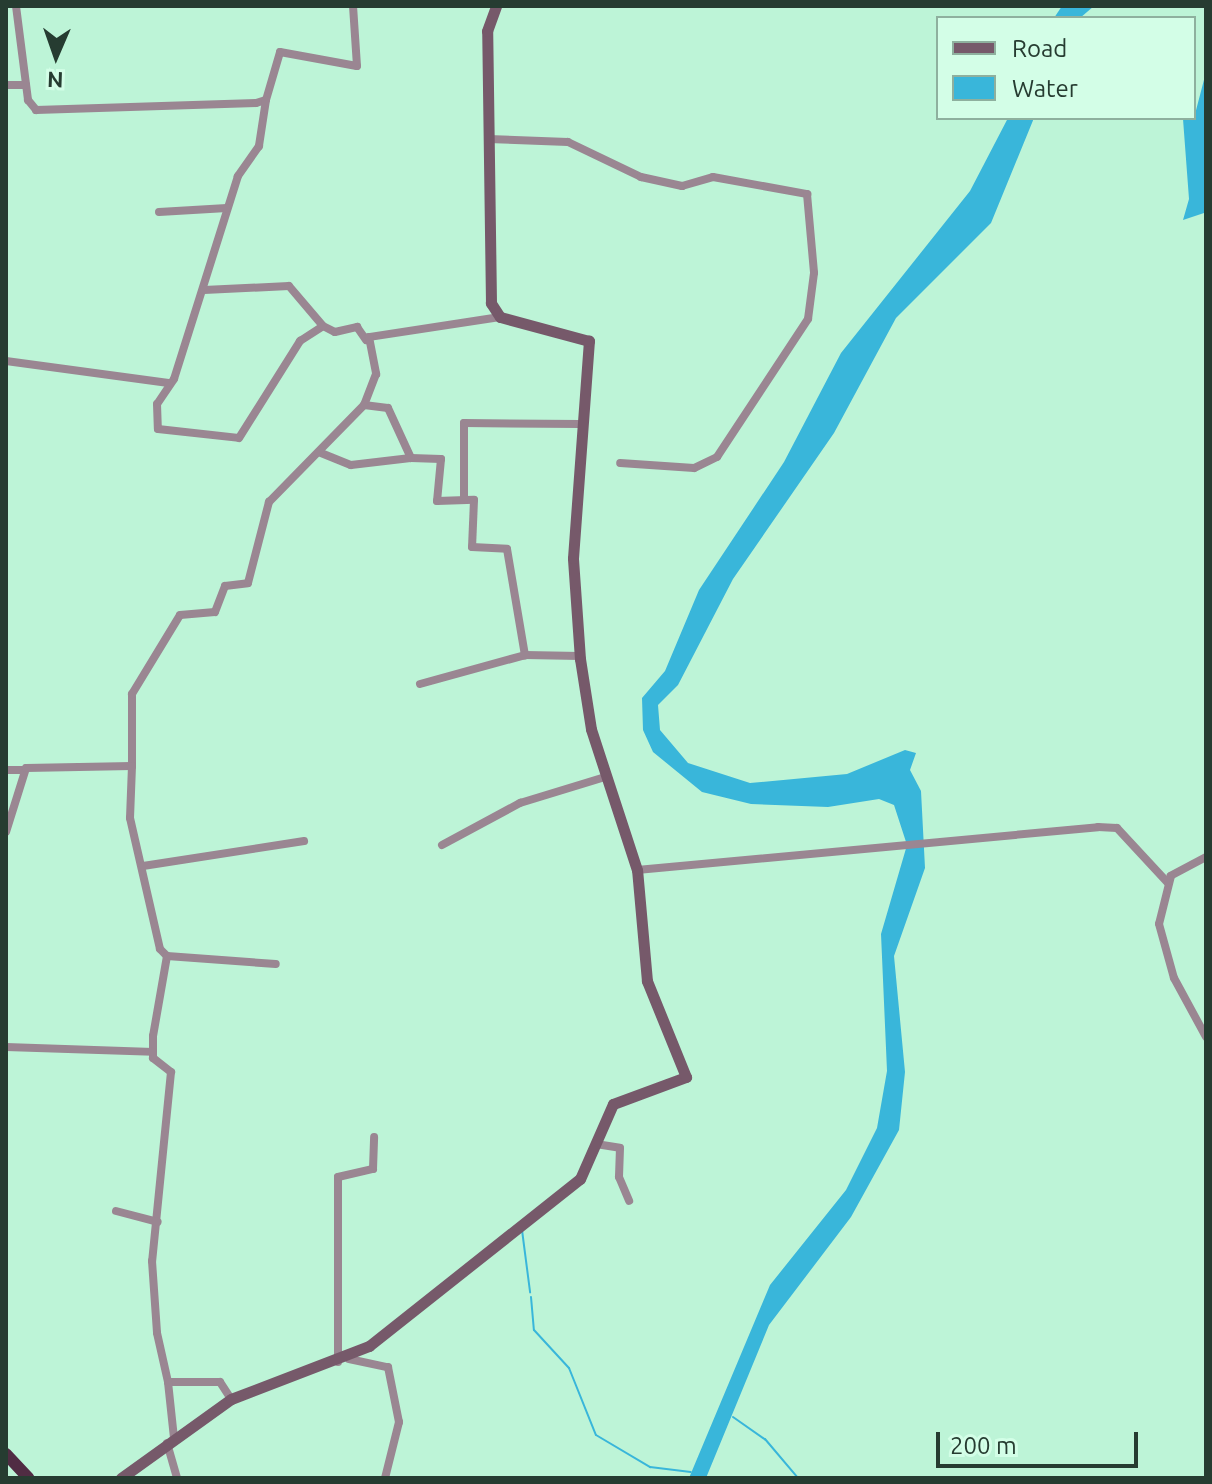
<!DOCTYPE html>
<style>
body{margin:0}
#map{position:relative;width:1212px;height:1484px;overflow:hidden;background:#bdf4d7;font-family:Ubuntu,sans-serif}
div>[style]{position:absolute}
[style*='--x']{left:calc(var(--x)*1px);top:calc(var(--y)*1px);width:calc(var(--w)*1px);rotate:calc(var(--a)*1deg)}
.water>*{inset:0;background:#39b6da}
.stream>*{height:2px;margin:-1px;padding:0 1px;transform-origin:1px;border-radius:1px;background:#39b6da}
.minor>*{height:8px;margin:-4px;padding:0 4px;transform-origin:4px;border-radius:4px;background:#9a8692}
.secondary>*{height:11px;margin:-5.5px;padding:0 5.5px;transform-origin:5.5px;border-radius:5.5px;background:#76596a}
.trunk>*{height:12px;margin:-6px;padding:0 6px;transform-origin:6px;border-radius:6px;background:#502c43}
span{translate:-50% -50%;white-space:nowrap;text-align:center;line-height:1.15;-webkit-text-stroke:6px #d3fee7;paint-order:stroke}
.frame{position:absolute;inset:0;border:8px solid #263c31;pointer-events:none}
.legend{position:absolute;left:936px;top:16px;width:260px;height:104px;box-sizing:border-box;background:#d3fee7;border:2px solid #8eb09e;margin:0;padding:10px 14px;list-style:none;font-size:24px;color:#263c31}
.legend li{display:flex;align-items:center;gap:16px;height:40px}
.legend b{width:40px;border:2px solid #8eb09e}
.north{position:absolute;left:16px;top:16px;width:80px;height:80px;-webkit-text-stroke:6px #d3fee7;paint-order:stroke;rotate:182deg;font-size:22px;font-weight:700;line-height:32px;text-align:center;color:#263c31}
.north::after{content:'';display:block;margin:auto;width:28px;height:36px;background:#263c31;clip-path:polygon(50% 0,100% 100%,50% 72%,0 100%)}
.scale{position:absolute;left:936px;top:1432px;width:202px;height:36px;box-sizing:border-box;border:4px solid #263c31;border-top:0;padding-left:10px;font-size:24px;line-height:28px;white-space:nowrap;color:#263c31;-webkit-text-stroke:6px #d3fee7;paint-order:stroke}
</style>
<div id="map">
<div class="water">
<div style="clip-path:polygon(1062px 6px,1094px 6px,1080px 18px,1054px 18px)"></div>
<div style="clip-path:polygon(1206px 72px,1204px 213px,1183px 220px,1189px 199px,1183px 119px,1194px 118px)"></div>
<div style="clip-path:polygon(1008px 118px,1034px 118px,991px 223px,896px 318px,834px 433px,733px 579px,678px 685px,658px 705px,660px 730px,688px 763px,750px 783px,847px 774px,905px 750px,916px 753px,910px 770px,921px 791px,925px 868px,894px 956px,905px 1072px,899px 1130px,851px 1217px,769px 1325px,706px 1478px,689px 1478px,770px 1285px,846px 1190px,877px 1128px,887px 1071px,881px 934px,907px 845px,894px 805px,879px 799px,828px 807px,751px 804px,702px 792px,653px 752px,643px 730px,642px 698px,665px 671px,699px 590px,784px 462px,841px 353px,970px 191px)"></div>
</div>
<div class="stream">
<div style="--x:522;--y:1230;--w:63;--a:82.6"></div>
<div style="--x:531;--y:1297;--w:33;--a:85"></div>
<div style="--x:534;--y:1330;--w:52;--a:47.4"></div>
<div style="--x:569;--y:1368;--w:72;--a:68.1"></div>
<div style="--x:596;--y:1435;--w:63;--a:30.7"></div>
<div style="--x:650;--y:1467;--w:41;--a:7"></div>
<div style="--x:733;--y:1417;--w:39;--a:35"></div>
<div style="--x:765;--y:1439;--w:51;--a:49.8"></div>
</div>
<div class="minor">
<div style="--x:16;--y:6;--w:95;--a:82.7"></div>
<div style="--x:28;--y:100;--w:13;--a:51"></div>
<div style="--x:36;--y:110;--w:220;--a:-1.8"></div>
<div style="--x:256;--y:103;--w:10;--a:-17"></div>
<div style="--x:266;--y:100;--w:50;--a:-73.7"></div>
<div style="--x:280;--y:52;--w:78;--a:10.3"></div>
<div style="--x:357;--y:66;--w:60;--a:-93.8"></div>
<div style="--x:6;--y:85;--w:20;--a:0"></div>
<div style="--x:266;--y:100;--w:47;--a:98.7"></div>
<div style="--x:259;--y:146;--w:37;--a:125"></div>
<div style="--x:238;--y:176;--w:213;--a:107.5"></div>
<div style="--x:174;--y:379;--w:30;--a:124"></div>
<div style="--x:157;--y:404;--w:25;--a:88"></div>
<div style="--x:158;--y:429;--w:81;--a:6.3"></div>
<div style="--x:239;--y:438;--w:115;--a:-57.8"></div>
<div style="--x:300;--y:341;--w:27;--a:-33"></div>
<div style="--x:323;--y:326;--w:13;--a:27"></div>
<div style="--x:335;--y:332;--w:23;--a:-13"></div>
<div style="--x:357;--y:327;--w:16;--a:55"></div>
<div style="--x:488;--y:139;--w:80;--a:2.1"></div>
<div style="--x:568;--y:142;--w:81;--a:25.6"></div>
<div style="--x:641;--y:177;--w:42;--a:12.4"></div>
<div style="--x:682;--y:186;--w:32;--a:-16"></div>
<div style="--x:713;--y:177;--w:96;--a:10.3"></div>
<div style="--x:807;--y:194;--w:79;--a:84.9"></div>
<div style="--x:814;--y:273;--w:46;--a:97.4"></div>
<div style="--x:808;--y:319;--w:165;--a:123.4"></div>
<div style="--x:717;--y:457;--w:25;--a:154"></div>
<div style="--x:694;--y:468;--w:74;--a:-176.1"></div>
<div style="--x:159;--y:212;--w:68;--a:-3.4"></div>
<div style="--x:204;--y:290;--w:85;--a:-2.7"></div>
<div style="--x:289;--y:286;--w:52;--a:49.6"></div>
<div style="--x:500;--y:317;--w:133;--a:171.3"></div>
<div style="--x:369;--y:337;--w:38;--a:79"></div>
<div style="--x:376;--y:374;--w:33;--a:111"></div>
<div style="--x:364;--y:405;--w:24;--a:7"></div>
<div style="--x:388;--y:408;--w:55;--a:65.3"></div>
<div style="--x:411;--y:458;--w:30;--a:2"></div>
<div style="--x:441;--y:459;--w:42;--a:95.4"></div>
<div style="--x:437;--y:501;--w:37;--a:-2"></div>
<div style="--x:474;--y:500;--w:47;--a:92.4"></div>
<div style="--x:472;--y:547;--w:35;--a:3"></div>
<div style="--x:507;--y:549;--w:108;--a:80.4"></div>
<div style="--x:525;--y:655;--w:55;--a:1"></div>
<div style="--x:6;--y:361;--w:164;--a:7.7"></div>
<div style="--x:321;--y:453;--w:32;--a:22"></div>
<div style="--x:351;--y:465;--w:60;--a:-6.7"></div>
<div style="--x:464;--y:500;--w:77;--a:-90"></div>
<div style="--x:464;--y:423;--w:116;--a:0.5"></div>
<div style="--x:420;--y:684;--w:109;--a:-15.4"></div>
<div style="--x:132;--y:766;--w:72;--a:-90"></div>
<div style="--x:132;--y:694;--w:92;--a:-58.7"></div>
<div style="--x:180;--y:615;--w:35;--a:-5"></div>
<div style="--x:215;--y:612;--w:28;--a:-69"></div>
<div style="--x:225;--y:586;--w:23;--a:-7"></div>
<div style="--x:248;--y:583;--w:84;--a:-75.5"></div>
<div style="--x:269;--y:502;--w:136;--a:-45.6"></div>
<div style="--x:6;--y:770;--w:16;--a:0"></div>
<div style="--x:6;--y:832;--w:67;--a:-72.6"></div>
<div style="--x:26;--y:768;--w:106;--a:-1.1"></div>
<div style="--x:132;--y:766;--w:52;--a:92.2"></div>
<div style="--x:130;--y:818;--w:134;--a:77.1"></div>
<div style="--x:160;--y:949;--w:10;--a:45"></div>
<div style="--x:167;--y:956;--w:109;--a:4.2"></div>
<div style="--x:442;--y:845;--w:89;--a:-28.3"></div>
<div style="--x:520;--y:803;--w:89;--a:-17"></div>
<div style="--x:1206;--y:857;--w:40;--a:152"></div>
<div style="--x:1171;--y:876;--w:49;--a:104"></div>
<div style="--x:1159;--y:924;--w:56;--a:74.5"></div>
<div style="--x:1174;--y:978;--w:67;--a:61.5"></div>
<div style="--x:143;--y:866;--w:163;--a:-8.8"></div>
<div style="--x:637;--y:870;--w:463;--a:-5.3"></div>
<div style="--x:1098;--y:827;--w:19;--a:3"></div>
<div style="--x:1117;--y:828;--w:74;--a:47.2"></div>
<div style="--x:167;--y:956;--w:81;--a:99.9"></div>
<div style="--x:153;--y:1036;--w:22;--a:90"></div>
<div style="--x:153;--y:1058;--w:23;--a:38"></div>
<div style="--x:171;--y:1072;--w:190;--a:95.7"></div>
<div style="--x:152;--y:1261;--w:72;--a:86"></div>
<div style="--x:157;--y:1333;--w:50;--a:77.3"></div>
<div style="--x:168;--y:1382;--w:52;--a:0"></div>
<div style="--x:220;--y:1382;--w:20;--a:57"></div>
<div style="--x:6;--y:1047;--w:147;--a:1.9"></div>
<div style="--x:596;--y:1144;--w:24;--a:9"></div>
<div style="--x:620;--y:1148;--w:29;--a:92"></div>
<div style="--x:619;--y:1177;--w:26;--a:67"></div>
<div style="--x:116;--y:1211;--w:43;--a:14.7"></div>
<div style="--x:349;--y:1359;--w:40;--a:12"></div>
<div style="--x:388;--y:1367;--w:56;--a:78.7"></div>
<div style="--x:399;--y:1422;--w:58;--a:104"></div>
<div style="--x:338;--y:1362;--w:185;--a:-90"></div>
<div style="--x:338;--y:1177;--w:36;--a:-13"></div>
<div style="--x:373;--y:1169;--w:32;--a:-88"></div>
<div style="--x:168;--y:1382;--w:56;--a:83.9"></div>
<div style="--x:167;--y:1443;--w:36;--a:74"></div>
</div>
<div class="secondary">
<div style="--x:121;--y:1478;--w:135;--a:-35.7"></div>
<div style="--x:231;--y:1399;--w:148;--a:-21"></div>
<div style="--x:369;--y:1346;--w:269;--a:-38.4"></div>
<div style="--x:580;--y:1179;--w:82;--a:-66.3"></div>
<div style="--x:613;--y:1104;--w:78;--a:-20.3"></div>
<div style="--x:686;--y:1077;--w:104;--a:-112.1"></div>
<div style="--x:647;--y:981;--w:111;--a:-95.1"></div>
<div style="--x:637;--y:870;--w:148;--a:-108.1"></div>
<div style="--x:591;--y:729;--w:71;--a:-98.9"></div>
<div style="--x:580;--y:659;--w:101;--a:-94"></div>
<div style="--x:573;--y:558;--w:218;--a:-85.8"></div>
<div style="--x:589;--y:341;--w:92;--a:-164.9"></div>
<div style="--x:500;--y:317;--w:17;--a:-123"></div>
<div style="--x:491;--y:303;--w:272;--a:-90.8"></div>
<div style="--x:487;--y:31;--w:27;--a:-70"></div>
</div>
<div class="trunk">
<div style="--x:6;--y:1454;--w:33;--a:47"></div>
</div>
<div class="frame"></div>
<ul class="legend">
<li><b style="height:10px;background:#76596a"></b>Road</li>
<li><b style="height:22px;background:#39b6da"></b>Water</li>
</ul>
<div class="north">N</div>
<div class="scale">200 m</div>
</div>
